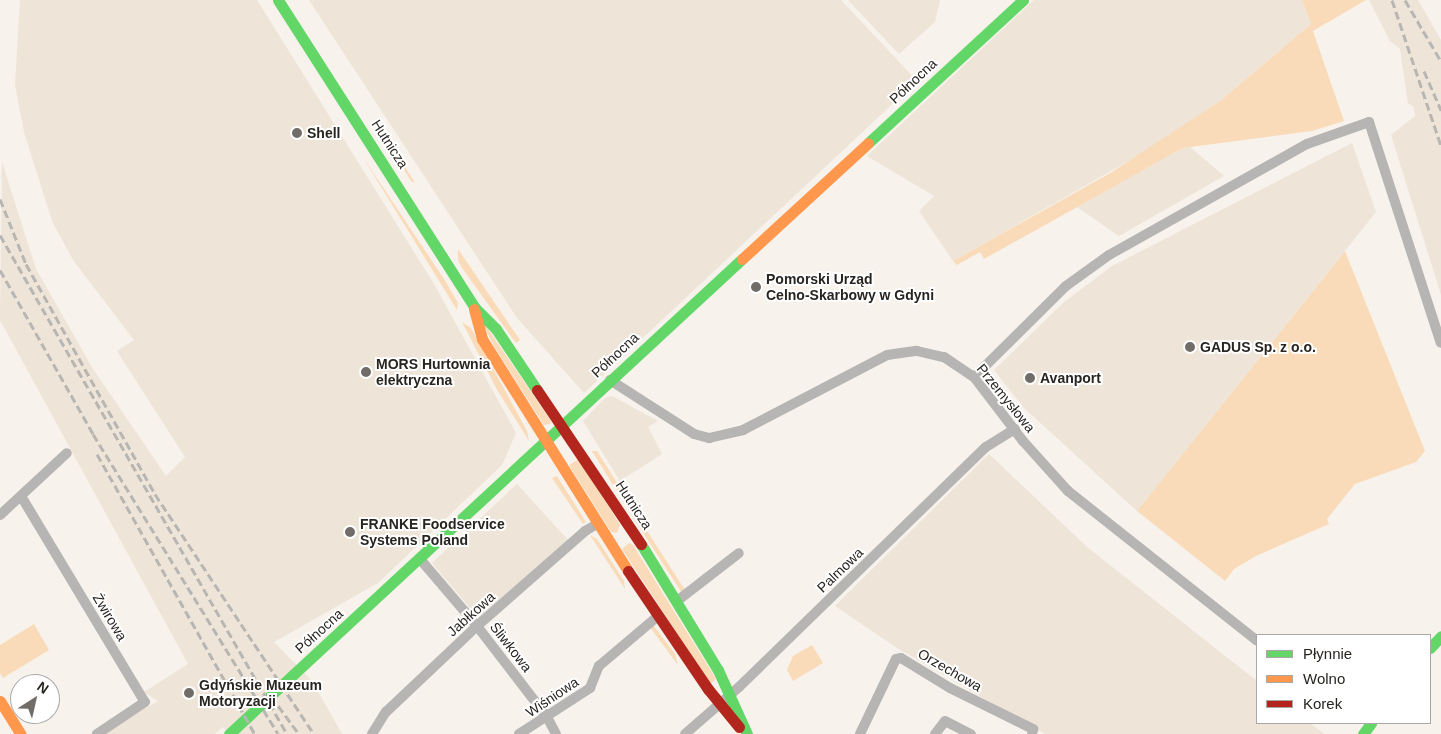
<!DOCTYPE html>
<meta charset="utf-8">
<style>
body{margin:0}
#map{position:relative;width:1441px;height:734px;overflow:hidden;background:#f7f2ec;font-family:Arial,sans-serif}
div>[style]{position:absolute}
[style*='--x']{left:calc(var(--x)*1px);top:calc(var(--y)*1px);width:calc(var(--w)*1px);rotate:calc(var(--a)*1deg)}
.built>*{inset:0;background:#eee4d8}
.green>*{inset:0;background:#fadbb9}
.street>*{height:10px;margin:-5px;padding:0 5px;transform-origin:5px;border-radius:5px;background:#b6b5b3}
.fast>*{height:11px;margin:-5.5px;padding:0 5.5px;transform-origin:5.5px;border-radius:5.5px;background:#63d668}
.slow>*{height:11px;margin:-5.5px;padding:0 5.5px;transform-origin:5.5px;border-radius:5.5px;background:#ff974d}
.jam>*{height:11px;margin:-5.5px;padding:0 5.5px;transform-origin:5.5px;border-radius:5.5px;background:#b3261e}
.rail>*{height:3px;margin-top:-1.5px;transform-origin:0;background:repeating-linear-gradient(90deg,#b8b6b2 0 8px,transparent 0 12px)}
.dots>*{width:14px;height:14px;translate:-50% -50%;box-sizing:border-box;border:2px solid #fff;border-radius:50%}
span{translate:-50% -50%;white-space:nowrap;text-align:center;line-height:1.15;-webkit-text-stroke:4px #fff;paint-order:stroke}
.street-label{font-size:14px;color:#282521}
.poi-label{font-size:14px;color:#282521;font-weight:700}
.left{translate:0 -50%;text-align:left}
.legend{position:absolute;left:1256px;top:634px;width:175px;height:90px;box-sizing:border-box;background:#fff;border:1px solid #a9a8a6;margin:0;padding:6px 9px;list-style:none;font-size:15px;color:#282521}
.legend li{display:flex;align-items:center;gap:10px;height:25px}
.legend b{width:25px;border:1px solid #a9a8a6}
.north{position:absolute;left:10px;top:674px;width:50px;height:50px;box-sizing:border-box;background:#fff;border:1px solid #a9a8a6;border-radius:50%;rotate:35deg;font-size:14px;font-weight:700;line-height:20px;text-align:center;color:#282521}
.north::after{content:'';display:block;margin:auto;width:18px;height:22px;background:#706d68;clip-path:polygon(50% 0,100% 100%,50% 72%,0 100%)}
</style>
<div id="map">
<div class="built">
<div style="clip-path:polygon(20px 0,257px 0,434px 284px,516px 433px,502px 465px,378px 583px,274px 642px,312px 681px,342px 734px,229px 734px,223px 727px,215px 734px,103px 734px,158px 701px,144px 692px,188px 664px,0 320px,2px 162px,36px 269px,93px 369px,166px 476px,185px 457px,117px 351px,134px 340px,73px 260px,52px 221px,24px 132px,15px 85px)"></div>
<div style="clip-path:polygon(309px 0,841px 0,917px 81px,584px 393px,517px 318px)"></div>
<div style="clip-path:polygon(848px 0,940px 0,935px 22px,899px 54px)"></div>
<div style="clip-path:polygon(1034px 0,1302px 0,1311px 24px,1220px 101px,1153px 147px,953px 261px,919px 211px,934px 196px,867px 156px)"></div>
<div style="clip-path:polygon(1369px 0,1418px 0,1441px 40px,1441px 295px,1391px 135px,1415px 116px,1414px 107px,1408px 103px,1400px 49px,1390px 41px)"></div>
<div style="clip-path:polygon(1352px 143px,1376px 212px,1137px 511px,1024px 408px,994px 370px,1063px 303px,1112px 266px)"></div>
<div style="clip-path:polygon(1190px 147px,1224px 176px,1119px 236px,1077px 207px,1183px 148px)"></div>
<div style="clip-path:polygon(612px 396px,658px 421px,648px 427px,662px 454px,620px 481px,583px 421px,605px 398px)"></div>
<div style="clip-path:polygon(989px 454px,1087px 547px,1257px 681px,1257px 723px,1310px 723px,1324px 734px,1045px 734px,897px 648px,835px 606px)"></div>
<div style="clip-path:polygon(517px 484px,568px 540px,479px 619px,432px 563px)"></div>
</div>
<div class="green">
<div style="clip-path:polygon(1302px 0,1366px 0,1313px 31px,1344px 121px,1312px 131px,1183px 148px,984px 259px,980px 252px,957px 265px,953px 261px,1112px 172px,1220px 101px,1311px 24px)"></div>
<div style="clip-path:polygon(384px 133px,415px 183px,411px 181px,385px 140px)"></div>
<div style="clip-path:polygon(362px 156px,444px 279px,458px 303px,457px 310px)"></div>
<div style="clip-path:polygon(458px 249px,520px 340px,516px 343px,462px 268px,458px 260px)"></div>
<div style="clip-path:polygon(1345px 251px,1425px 451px,1416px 462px,1355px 484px,1327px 519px,1329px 524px,1256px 556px,1234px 569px,1225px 581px,1137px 511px)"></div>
<div style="clip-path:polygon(477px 313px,551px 421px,550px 424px,544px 425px,495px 348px)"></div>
<div style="clip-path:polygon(462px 322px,471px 328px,527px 431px,529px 441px,496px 388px)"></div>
<div style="clip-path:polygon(592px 451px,597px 451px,624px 494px,616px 490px)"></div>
<div style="clip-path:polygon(579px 459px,620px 525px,617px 533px,611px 532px,569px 465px)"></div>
<div style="clip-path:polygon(557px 476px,586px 522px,583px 524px,552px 478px)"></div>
<div style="clip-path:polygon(631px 506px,685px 590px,682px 593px,629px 511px)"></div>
<div style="clip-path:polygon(590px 535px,597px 539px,624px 581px,625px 589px)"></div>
<div style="clip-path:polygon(629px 543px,633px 545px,716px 679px,710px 684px,622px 549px)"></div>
<div style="clip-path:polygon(34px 624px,49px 650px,3px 678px,0 673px,0 645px)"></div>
<div style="clip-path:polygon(649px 626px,654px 626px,675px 654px,678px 665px)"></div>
<div style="clip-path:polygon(812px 645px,823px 663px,793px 681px,787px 670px,793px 656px)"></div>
</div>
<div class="street">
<div style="--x:974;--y:377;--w:129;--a:-44.7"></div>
<div style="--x:1066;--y:286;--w:53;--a:-35.8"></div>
<div style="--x:1109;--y:255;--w:227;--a:-29.3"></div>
<div style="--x:1307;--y:144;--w:66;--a:-19.5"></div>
<div style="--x:1369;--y:122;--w:232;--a:72"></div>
<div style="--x:610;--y:380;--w:100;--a:32.7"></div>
<div style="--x:694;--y:434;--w:16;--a:15"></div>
<div style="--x:709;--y:438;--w:35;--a:-13"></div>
<div style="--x:743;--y:430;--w:162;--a:-27.5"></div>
<div style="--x:887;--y:355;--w:30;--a:-8"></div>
<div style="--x:917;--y:351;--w:28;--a:13"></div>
<div style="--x:944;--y:357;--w:36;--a:34"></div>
<div style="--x:974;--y:377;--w:81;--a:52.6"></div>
<div style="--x:1023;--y:441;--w:67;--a:48"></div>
<div style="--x:1068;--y:491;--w:241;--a:38.4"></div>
<div style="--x:21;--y:496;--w:240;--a:59"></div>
<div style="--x:145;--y:702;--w:58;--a:146.3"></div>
<div style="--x:0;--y:515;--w:91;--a:-42.8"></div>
<div style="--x:420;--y:559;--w:88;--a:49.6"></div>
<div style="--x:477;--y:626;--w:115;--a:52.4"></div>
<div style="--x:547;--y:717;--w:19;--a:62"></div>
<div style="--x:677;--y:601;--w:78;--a:-37.7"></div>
<div style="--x:372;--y:734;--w:26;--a:-58"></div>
<div style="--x:386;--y:712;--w:125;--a:-43.4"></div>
<div style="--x:477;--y:626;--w:144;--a:-41.3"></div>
<div style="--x:585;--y:531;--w:14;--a:-30"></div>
<div style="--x:519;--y:734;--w:85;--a:-32.9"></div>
<div style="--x:590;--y:688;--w:24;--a:-68"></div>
<div style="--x:599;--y:666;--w:77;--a:-40.3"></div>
<div style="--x:685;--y:734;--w:72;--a:-41"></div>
<div style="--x:739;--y:687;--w:344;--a:-44.2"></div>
<div style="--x:986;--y:447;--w:34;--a:-32"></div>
<div style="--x:860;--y:734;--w:83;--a:-64.4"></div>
<div style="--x:896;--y:659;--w:5;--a:-11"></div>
<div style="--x:901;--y:658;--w:57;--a:31.5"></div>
<div style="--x:950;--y:688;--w:93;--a:26.3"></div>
<div style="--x:1033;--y:729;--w:5;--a:101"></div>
<div style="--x:935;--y:734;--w:16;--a:-52"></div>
<div style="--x:945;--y:721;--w:29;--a:27"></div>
</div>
<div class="fast">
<div style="--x:278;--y:0;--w:364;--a:57.4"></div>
<div style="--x:474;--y:307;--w:31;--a:45"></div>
<div style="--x:496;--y:329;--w:73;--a:56.1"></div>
<div style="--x:868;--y:143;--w:211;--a:-42.7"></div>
<div style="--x:641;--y:544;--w:148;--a:58.6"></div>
<div style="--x:718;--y:670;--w:70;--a:65.6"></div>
<div style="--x:1430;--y:648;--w:16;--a:-47"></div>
<div style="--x:229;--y:734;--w:699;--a:-42.8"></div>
<div style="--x:1363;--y:734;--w:14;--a:-54"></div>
</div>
<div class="slow">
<div style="--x:742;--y:259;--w:171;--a:-42.6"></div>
<div style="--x:474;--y:309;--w:31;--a:75"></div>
<div style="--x:482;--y:339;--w:274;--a:57.8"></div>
<div style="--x:0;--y:701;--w:39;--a:58"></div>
</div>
<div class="jam">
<div style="--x:537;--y:390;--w:186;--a:56"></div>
<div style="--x:628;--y:571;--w:143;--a:55.9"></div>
<div style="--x:708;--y:689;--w:49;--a:50.8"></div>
</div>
<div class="rail">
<div style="--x:1392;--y:0;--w:154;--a:71.4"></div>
<div style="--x:1405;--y:0;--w:71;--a:59.5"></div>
<div style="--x:1424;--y:71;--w:43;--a:66.4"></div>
<div style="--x:0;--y:199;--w:70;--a:68.2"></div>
<div style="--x:26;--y:264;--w:264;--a:60.7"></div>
<div style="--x:155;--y:494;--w:288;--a:56.5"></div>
<div style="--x:0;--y:235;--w:576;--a:60.09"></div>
<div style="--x:0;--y:270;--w:189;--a:60.4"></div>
<div style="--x:93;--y:434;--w:352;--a:58.3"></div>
<div style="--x:97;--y:454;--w:322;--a:60.6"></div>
<div style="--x:271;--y:696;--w:47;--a:53.6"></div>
</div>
<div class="dots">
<div style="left:297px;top:133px;background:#706d68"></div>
<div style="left:756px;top:287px;background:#706d68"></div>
<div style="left:1190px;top:347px;background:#706d68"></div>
<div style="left:366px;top:372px;background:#706d68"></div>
<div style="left:1030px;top:378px;background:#706d68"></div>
<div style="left:350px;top:532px;background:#706d68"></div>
<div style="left:189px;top:693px;background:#706d68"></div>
</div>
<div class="street-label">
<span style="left:913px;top:81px;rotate:-43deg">Północna</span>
<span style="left:390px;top:144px;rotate:57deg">Hutnicza</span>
<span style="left:615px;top:355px;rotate:-43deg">Północna</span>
<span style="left:1006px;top:398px;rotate:51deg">Przemysłowa</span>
<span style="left:634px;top:505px;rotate:57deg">Hutnicza</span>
<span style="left:840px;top:570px;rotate:-44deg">Palmowa</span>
<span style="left:471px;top:614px;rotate:-42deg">Jabłkowa</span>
<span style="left:110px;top:617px;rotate:59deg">Żwirowa</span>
<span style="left:319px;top:631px;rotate:-42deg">Północna</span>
<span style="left:511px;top:647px;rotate:52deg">Śliwkowa</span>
<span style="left:950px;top:670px;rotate:30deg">Orzechowa</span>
<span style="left:552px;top:697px;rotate:-34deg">Wiśniowa</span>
</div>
<div class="poi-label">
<span class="left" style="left:307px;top:133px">Shell</span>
<span class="left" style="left:766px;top:287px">Pomorski Urząd<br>Celno-Skarbowy w Gdyni</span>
<span class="left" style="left:1200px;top:347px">GADUS Sp. z o.o.</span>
<span class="left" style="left:376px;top:372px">MORS Hurtownia<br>elektryczna</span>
<span class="left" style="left:1040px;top:378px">Avanport</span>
<span class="left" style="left:360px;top:532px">FRANKE Foodservice<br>Systems Poland</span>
<span class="left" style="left:199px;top:693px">Gdyńskie Muzeum<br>Motoryzacji</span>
</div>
<ul class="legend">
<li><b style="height:6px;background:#63d668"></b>Płynnie</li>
<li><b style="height:6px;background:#ff974d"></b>Wolno</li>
<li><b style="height:6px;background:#b3261e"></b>Korek</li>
</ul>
<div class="north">N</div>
</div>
